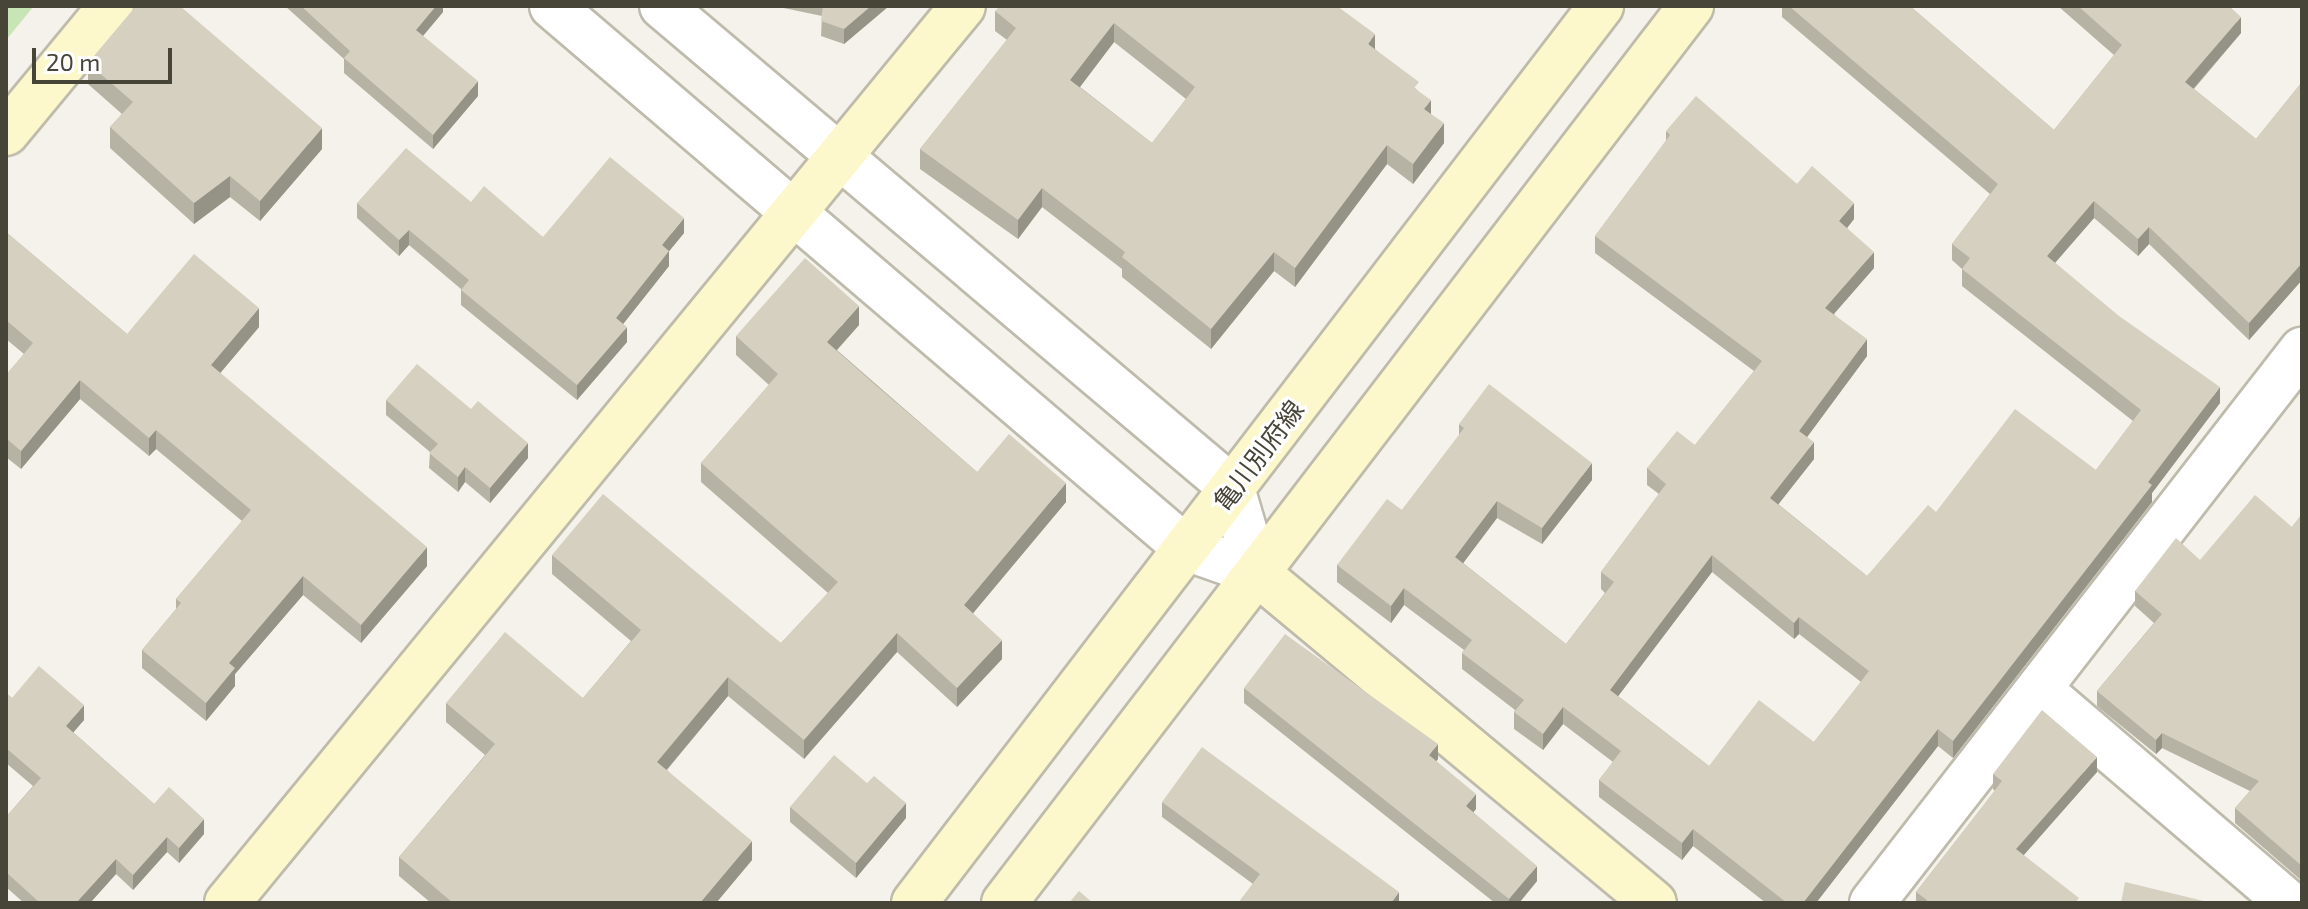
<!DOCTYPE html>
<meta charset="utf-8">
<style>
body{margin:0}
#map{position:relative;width:2308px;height:909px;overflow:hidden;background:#f4f2ea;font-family:"Exo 2","Noto Sans JP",sans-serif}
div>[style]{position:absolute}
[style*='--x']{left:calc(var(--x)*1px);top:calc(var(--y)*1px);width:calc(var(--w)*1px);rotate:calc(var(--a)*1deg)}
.green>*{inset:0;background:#c8e6b5}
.roads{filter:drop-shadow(2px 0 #bfbbac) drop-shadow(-2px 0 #bfbbac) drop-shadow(0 2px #bfbbac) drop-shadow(0 -2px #bfbbac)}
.street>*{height:44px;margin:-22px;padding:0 22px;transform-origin:22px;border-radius:22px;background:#fff}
.secondary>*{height:44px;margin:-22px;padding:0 22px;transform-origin:22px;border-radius:22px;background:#fcf8cc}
.wall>*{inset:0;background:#b7b3a4}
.shaded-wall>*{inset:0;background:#959286}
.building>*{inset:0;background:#d5d0bf}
span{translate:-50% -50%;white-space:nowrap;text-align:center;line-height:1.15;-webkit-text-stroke:6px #fff;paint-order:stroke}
.street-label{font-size:26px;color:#474438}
.frame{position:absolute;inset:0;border:8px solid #474438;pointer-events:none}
.scale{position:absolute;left:32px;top:48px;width:140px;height:36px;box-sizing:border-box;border:4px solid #474438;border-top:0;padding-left:10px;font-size:24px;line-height:28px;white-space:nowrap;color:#474438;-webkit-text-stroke:6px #fff;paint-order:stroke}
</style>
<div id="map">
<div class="green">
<div style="clip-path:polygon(6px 6px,34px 6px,6px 40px)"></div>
</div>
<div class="roads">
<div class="street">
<div style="--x:552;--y:6;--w:834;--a:40.53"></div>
<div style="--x:1186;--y:548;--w:75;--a:19.4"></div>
<div style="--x:662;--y:6;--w:746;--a:40.22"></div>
<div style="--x:1232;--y:488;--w:89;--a:73.6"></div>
<div style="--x:2039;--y:689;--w:329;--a:40.6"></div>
<div style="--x:1872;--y:903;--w:701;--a:-52.13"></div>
</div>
<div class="secondary">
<div style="--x:6;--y:133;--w:165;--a:-50.4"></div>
<div style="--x:1257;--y:573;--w:516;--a:39.73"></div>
<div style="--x:227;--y:903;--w:1160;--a:-50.63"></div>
<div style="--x:914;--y:903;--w:1130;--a:-52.55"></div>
<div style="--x:1004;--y:903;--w:1130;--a:-52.55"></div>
</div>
</div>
<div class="wall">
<div style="clip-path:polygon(285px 6px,443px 6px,443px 12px,423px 36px,478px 96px,433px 149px,344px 73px,344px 59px)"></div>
<div style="clip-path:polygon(774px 6px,889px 6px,844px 44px,821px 36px,822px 16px)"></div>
<div style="clip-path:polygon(evenodd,1782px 6px,1910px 6px,2054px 130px,2114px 55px,2058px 6px,2229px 6px,2241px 33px,2194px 89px,2256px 139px,2302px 82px,2302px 280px,2249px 340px,2149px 244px,2138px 256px,2094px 218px,2055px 263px,2220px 403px,2152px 493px,2152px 502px,1953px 758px,1938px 746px,1816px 903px,1766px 903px,1693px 846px,1682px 860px,1599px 797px,1599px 780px,1613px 762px,1563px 724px,1543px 750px,1514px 729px,1514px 712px,1515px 710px,1462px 669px,1462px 653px,1464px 650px,1404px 605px,1391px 623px,1337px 582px,1337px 565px,1402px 510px,1459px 436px,1459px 424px,1592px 480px,1542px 544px,1497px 518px,1463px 563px,1566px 644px,1605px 593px,1601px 589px,1601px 572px,1659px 494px,1647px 485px,1647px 468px,1695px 445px,1754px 371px,1595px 253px,1595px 236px,1666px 141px,1666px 131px,1797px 184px,1854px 219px,1847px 228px,1874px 268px,1834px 314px,1867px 356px,1807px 437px,1814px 459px,1778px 504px,1867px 576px,1936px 512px,2096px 470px,2133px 421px,1962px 286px,1962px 269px,1952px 260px,1952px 244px,1990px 194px,1782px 17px,1782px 6px,1712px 572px,1794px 639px,1799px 634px,1861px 682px,1814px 742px,1709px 766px,1618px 696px,1712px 572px)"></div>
<div style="clip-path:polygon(evenodd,995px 11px,1375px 49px,1419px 92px,1431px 114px,1444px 143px,1413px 184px,1387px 164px,1295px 287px,1274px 271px,1211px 349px,1122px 277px,1122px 269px,1042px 207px,1018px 239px,920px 169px,920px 149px,1007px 40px,995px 31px,995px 11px,1114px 42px,1186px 99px,1152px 143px,1080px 87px,1114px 42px)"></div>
<div style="clip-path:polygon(88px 63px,322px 149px,260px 221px,230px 197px,194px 224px,110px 148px,110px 127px,122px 114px,88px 84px)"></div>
<div style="clip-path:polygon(471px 202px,543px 237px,684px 233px,669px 251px,669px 266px,623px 324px,627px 342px,577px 400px,461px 305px,461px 289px,409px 245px,399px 256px,357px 218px,357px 203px)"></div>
<div style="clip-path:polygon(6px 232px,127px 334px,259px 327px,220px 373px,427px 566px,361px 643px,303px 595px,235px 674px,235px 686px,206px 721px,142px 668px,142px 650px,176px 609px,176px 599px,242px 521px,156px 449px,149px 456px,80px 399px,21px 469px,6px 457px,6px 375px,24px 354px,6px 339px)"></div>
<div style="clip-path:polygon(859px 325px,837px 350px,977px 472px,1066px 502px,973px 613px,1002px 659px,957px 707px,897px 652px,804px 759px,728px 696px,667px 770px,752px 860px,716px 903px,431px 903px,399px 876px,399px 857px,485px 755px,446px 722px,446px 703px,583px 698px,631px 641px,552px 574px,552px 555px,781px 643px,828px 593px,701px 482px,701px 463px,769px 385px,736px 355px,736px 336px)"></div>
<div style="clip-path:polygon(386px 400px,528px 458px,490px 503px,465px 482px,458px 492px,429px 468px,430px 452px,386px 415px)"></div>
<div style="clip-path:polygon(2302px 514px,2302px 881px,2235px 823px,2235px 808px,2250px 791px,2162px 748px,2156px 754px,2097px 706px,2097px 691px,2154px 623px,2135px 606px,2135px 591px,2200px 560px,2292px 527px)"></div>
<div style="clip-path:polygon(1244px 688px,1438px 759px,1436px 761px,1476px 809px,1473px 812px,1537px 881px,1519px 903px,1495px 903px,1244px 703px)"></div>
<div style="clip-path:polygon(6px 693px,12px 698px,84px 720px,73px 732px,154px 804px,204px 834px,179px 863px,167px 852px,133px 890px,116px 874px,90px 903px,24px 903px,6px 887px,6px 817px,33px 786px,6px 763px)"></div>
<div style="clip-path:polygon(2097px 772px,2023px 855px,2079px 903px,1916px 903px,1916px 892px,1995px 791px,1993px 789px,1993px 774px)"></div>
<div style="clip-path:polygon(867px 783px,906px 818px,856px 878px,790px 822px,790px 807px)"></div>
<div style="clip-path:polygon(1162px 802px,1399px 903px,1253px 884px,1162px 817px)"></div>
</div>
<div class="shaded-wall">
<div style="clip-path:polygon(436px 6px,443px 6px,443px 12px,416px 44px,416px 30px)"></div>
<div style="clip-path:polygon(871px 6px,889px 6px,844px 44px,844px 29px)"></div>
<div style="clip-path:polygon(2241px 17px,2241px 33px,2185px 98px,2185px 82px)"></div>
<div style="clip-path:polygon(1114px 23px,1114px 42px,1070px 100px,1070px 80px)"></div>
<div style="clip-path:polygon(1375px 34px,1375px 54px,1368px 44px)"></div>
<div style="clip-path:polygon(478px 81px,478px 96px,433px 149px,433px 135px)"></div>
<div style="clip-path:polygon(1431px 100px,1431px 120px,1424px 109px)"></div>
<div style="clip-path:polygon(1444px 123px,1444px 143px,1413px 184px,1413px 164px)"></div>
<div style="clip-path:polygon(322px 128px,322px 149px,260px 221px,260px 201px)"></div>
<div style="clip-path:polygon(1387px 145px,1387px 164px,1295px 287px,1295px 268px)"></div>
<div style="clip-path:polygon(230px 176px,230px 197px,194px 224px,194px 203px)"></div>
<div style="clip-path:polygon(1042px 188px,1042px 207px,1018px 239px,1018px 220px)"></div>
<div style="clip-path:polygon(2094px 201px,2094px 218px,2047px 272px,2047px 256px)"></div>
<div style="clip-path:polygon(1854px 203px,1854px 219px,1839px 238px,1839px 221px)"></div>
<div style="clip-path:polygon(684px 218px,684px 233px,662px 260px,662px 245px)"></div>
<div style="clip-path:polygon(2149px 227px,2149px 244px,2138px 256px,2138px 239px)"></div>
<div style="clip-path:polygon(409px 230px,409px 245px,399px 256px,399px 240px)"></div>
<div style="clip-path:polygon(669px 251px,669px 266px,616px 333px,616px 318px)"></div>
<div style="clip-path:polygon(1274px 252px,1274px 271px,1211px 349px,1211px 329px)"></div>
<div style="clip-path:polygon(1874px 252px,1874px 268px,1825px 324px,1825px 308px)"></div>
<div style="clip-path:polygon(2302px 263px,2302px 280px,2249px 340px,2249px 323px)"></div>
<div style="clip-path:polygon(859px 306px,859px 325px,827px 361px,827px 342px)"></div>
<div style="clip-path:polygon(259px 308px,259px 327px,211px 384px,211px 365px)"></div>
<div style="clip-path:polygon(627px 327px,627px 342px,577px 400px,577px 385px)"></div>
<div style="clip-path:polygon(1867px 339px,1867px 356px,1799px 448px,1799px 431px)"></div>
<div style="clip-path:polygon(80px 380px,80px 399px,21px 469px,21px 451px)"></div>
<div style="clip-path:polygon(2220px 387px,2220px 403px,2152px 493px,2152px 502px,1953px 758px,1953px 741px)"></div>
<div style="clip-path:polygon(156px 430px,156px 449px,149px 456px,149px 438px)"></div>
<div style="clip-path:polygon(1814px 442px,1814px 459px,1770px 515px,1770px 498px)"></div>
<div style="clip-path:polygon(528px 443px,528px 458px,490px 503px,490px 488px)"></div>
<div style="clip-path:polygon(1592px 463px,1592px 480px,1542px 544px,1542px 528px)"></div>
<div style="clip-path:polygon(465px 467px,465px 482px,458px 492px,458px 477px)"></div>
<div style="clip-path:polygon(1066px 483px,1066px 502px,964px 624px,964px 605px)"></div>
<div style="clip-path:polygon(1497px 501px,1497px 518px,1455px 574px,1455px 557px)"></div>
<div style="clip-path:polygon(427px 547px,427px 566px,361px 643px,361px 625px)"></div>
<div style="clip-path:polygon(1712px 555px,1712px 572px,1610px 707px,1610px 690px)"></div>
<div style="clip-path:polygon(303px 576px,303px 595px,235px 674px,235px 686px,206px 721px,206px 703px,229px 663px)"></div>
<div style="clip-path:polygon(1404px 588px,1404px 605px,1391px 623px,1391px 606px)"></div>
<div style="clip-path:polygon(1799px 617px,1799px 634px,1794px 639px,1794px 623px)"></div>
<div style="clip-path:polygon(897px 633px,897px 652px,804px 759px,804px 740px)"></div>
<div style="clip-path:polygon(1002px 640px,1002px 659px,957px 707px,957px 688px)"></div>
<div style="clip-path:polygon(728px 677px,728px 696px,657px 781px,657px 762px)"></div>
<div style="clip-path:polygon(84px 705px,84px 720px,66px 741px,66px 726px)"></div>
<div style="clip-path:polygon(1563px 707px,1563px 724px,1543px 750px,1543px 734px)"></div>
<div style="clip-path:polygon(1938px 729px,1938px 746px,1816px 903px,1803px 903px)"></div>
<div style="clip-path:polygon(2162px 733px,2162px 748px,2156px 754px,2156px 740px)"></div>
<div style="clip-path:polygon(1438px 744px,1438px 759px,1429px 770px,1429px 755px)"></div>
<div style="clip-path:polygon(2097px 757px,2097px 772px,2016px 864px,2016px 849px)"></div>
<div style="clip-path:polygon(1476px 794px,1476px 809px,1466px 821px,1466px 806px)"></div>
<div style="clip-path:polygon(906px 803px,906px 818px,856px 878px,856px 863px)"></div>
<div style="clip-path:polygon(204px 819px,204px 834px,179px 863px,179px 848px)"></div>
<div style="clip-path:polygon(1693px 829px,1693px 846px,1682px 860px,1682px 843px)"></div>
<div style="clip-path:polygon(167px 837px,167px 852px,133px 890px,133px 875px)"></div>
<div style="clip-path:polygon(752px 841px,752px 860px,716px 903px,700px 903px)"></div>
<div style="clip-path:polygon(116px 859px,116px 874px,90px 903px,76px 903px)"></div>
<div style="clip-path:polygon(1537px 866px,1537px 881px,1519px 903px,1509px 903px,1509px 899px)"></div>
<div style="clip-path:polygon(1399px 892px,1399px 903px,1391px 903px)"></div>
</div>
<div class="building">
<div style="clip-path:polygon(136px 6px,180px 6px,322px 128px,260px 201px,230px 176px,194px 203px,110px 127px,133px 102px,88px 63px)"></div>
<div style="clip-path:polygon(301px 6px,436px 6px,416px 30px,478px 81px,433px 135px,344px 58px,350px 51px)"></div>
<div style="clip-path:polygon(823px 6px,871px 6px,844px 29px,821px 21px)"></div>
<div style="clip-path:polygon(evenodd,1000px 6px,1337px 6px,1375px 34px,1368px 44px,1419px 82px,1414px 88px,1431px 100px,1424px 109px,1444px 123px,1413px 164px,1387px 145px,1295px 268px,1274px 252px,1211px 329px,1122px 257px,1125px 252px,1042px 188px,1018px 220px,920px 149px,1016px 28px,995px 11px,1000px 6px,1114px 23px,1195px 87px,1152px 143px,1070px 80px,1114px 23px)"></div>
<div style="clip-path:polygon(evenodd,1789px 6px,1910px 6px,2054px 130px,2122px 45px,2078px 6px,2229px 6px,2241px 17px,2185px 82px,2256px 139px,2302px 82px,2302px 263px,2249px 323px,2149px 227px,2138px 239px,2094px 201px,2047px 256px,2119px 316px,2220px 387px,2148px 482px,2152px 485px,1953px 741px,1938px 729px,1803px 903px,1787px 903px,1693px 829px,1682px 843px,1599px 780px,1621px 751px,1563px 707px,1543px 734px,1514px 712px,1524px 700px,1462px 653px,1472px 640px,1404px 588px,1391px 606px,1337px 565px,1387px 499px,1402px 510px,1464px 428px,1459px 424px,1489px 384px,1592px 463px,1542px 528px,1497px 501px,1455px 557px,1566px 644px,1614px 582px,1601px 572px,1666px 484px,1647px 468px,1677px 431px,1695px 445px,1762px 361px,1595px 236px,1670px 135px,1666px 131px,1696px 96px,1797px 184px,1812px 166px,1854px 203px,1839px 221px,1874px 252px,1825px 308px,1867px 339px,1799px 431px,1814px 442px,1770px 498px,1867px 576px,1928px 505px,1936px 512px,2015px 409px,2096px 470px,2141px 410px,1962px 269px,1970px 258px,1952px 244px,1998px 184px,1789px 6px,1712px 555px,1794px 623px,1799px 617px,1869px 671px,1814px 742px,1759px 700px,1709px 766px,1610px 690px,1712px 555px)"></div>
<div style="clip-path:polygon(406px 148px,471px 202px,484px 186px,543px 237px,610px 157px,684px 218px,662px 245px,669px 251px,616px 318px,627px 327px,577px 385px,461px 290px,469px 280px,409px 230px,399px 240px,357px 203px)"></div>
<div style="clip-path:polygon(6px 232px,127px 334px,194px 254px,259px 308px,211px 365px,427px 547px,361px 625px,303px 576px,229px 663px,235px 668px,206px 703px,142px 650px,181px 603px,176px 599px,251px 510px,156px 430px,149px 438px,80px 380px,21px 451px,6px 438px,6px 375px,33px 343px,6px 320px)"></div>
<div style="clip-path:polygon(805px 258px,859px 306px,827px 342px,872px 382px,977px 472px,1009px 434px,1066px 483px,964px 605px,1002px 640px,957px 688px,897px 633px,804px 740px,728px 677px,657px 762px,752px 841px,700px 903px,453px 903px,399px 857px,495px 744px,446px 703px,505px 632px,583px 698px,641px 630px,552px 555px,603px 494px,781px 643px,838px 582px,701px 463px,778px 374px,736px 336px)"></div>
<div style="clip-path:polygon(417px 364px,471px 409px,478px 401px,528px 443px,490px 488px,465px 467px,458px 477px,429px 453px,438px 444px,386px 400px)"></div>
<div style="clip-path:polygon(2255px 495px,2292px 527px,2302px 514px,2302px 866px,2235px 808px,2259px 781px,2162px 733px,2156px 740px,2097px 691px,2162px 614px,2135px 591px,2176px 538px,2200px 560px)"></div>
<div style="clip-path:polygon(1285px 634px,1438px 744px,1429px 755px,1476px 794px,1466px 806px,1537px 866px,1509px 899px,1244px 688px)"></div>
<div style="clip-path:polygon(39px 666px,84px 705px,66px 726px,154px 804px,169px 787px,204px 819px,179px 848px,167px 837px,133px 875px,116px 859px,76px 903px,40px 903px,6px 872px,6px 817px,41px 778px,6px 748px,6px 693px,12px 698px)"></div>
<div style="clip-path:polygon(2042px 710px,2097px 757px,2016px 849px,2079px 898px,2075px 903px,1925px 903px,1927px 900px,1916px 892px,2002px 781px,1993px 774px)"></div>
<div style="clip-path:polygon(1202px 747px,1399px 892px,1391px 903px,1238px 903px,1260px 874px,1162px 802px)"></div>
<div style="clip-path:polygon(834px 755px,867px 783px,874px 776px,906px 803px,856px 863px,790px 807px)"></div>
<div style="clip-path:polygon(2125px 882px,2212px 903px,2121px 903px)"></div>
<div style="clip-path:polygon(1079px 891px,1093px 903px,1069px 903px)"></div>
</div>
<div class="street-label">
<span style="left:1258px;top:455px;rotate:-53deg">亀川別府線</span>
</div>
<div class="frame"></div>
<div class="scale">20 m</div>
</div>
